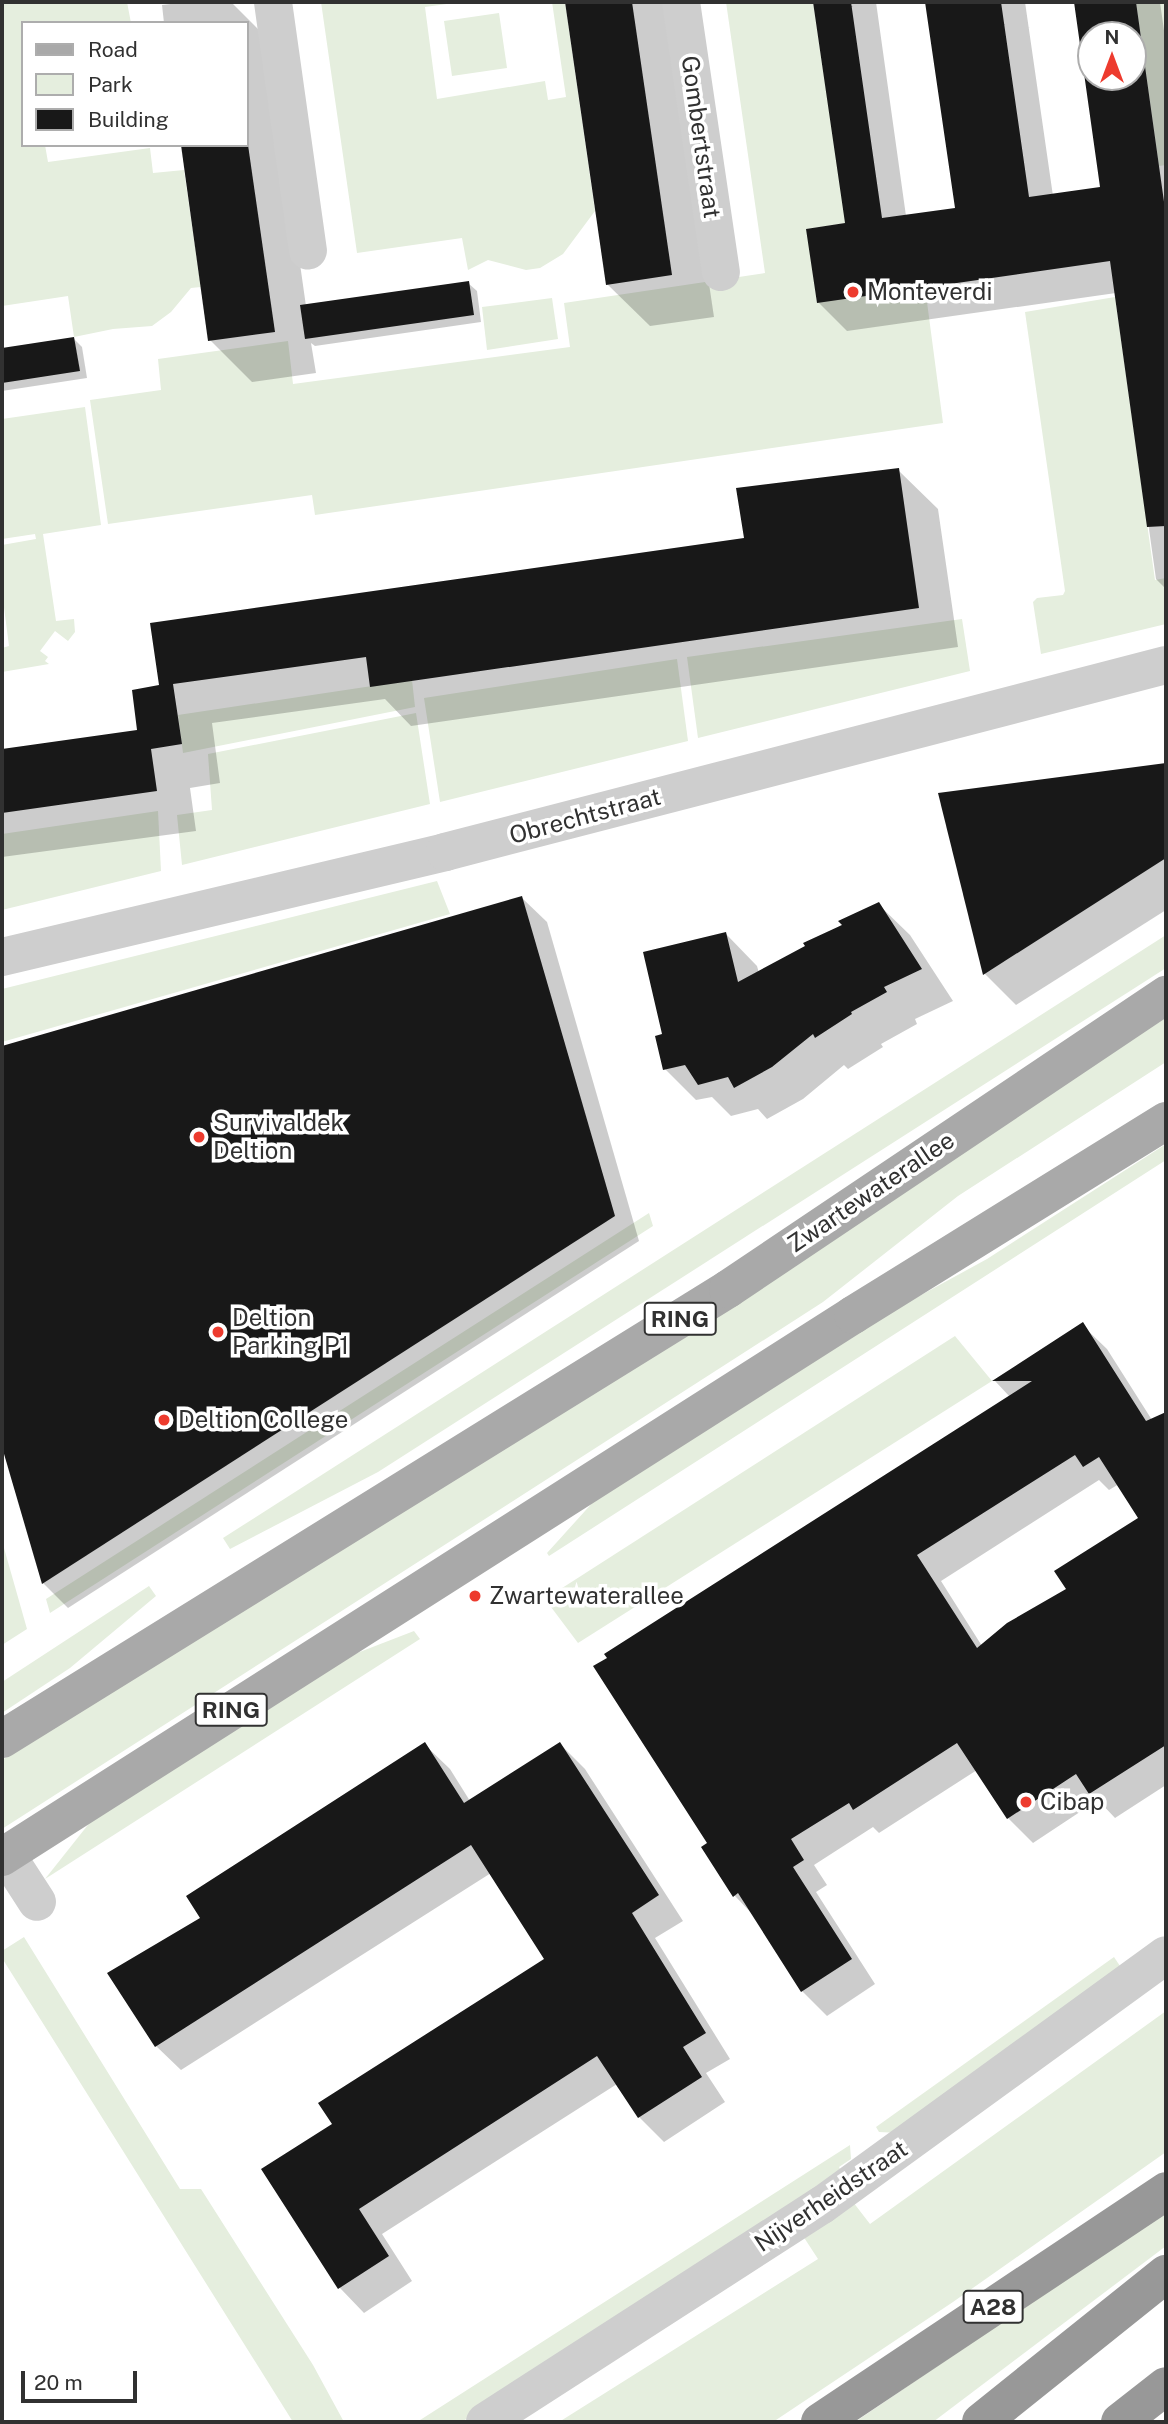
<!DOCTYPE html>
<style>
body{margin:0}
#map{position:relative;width:1168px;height:2424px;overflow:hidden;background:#fff;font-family:"Public Sans",sans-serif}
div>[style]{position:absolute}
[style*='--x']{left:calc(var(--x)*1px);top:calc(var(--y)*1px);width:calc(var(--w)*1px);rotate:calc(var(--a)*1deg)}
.green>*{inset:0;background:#e5eede}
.shadow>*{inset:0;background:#0003}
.building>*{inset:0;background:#181818}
.minor>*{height:38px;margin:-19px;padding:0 19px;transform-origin:19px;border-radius:19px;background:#cecece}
.major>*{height:38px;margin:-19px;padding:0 19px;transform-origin:19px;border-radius:19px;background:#a9a9a9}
.highway>*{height:38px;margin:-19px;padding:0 19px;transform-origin:19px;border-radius:19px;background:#989898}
.dots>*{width:19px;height:19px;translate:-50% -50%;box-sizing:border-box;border:4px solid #fff;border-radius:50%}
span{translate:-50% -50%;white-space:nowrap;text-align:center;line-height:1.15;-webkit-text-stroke:7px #fff;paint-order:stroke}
.shield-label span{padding:2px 5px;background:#fff;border:2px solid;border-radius:5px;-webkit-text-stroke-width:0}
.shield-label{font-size:23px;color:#313131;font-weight:700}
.street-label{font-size:24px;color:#313131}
.poi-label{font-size:24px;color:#313131}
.left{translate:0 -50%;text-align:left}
.frame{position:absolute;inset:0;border:4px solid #313131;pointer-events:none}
.legend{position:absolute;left:21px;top:21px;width:228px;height:126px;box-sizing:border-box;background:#fff;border:2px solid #adadad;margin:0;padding:9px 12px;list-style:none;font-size:21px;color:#313131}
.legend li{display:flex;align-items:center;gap:14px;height:35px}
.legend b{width:35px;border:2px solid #adadad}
.north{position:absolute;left:1077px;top:21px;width:70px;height:70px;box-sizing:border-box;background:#fff;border:2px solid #adadad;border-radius:50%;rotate:0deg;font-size:19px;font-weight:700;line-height:28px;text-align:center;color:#313131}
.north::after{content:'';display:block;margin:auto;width:24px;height:32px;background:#ed3b2e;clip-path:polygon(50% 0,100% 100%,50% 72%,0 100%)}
.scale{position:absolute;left:21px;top:2371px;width:116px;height:32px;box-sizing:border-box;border:4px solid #313131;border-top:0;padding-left:9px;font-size:21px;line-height:24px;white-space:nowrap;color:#313131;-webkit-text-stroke:5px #fff;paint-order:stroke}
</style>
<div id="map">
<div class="green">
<div style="clip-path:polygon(2px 2px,127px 2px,131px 23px,23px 23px,23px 145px,45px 145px,48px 162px,150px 148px,153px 173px,184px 170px,201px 287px,191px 288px,171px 312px,152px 326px,113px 329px,74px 337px,68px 296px,2px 306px)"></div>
<div style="clip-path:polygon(321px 2px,461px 2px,425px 7px,437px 99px,545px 81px,548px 100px,566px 97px,552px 2px,565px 2px,595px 211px,563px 254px,540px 268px,526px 270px,488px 260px,468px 270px,462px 238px,357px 253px)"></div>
<div style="clip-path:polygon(726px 2px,813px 2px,846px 223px,807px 229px,817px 302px,925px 287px,943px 423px,315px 515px,312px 495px,108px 524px,90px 400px,161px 390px,158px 359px,288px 341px,293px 384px,570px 347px,564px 303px,765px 273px)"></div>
<div style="clip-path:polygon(1136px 2px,1166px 2px,1166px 165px,1159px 166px)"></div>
<div style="clip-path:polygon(499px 13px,507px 68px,452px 76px,444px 21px)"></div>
<div style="clip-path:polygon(1115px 297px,1155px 580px,1166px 578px,1166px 624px,1041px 654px,1033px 602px,1037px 598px,1063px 595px,1065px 591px,1025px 312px)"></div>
<div style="clip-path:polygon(552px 298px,558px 339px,487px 350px,482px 307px)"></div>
<div style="clip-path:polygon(85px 407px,101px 525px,43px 534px,56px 621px,74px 619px,75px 632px,68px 641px,55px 631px,40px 651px,48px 657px,45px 661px,49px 664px,2px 672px,2px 648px,9px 646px,2px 592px,2px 545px,36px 539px,35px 534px,2px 539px,2px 419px)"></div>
<div style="clip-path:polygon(962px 619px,970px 671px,698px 738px,687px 657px)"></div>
<div style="clip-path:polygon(677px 659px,688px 741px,440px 802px,424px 698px)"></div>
<div style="clip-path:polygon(412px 680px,415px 707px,183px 753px,178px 715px)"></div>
<div style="clip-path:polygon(416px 713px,430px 804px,182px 865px,177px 815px,212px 810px,208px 754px)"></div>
<div style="clip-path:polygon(158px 811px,161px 871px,2px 910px,2px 834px)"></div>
<div style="clip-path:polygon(437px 881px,450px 914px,2px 1042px,2px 989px)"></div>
<div style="clip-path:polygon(1166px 935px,1166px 968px,378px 1472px,230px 1549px,223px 1538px)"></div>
<div style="clip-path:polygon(1166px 1015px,1166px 1062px,958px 1196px,823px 1302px,2px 1829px,2px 1760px)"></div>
<div style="clip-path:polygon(1166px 1144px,1166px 1160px,549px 1556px,547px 1553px,604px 1490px,837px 1341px,987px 1259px)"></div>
<div style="clip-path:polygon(649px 1213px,653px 1226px,50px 1613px,46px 1599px)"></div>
<div style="clip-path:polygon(955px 1336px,992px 1381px,578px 1643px,545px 1599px)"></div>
<div style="clip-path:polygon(2px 1541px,27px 1629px,2px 1645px)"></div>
<div style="clip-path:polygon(149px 1586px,156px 1596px,70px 1668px,2px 1713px,2px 1682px)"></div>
<div style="clip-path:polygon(414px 1631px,420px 1639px,45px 1879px,95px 1816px,339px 1660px)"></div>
<div style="clip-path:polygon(24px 1937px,180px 2189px,201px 2189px,313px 2365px,344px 2422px,293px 2422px,2px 1958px,2px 1951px)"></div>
<div style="clip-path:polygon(1114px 1957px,1120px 1966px,899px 2133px,879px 2132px,876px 2127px)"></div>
<div style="clip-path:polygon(1166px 2011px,1166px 2152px,953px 2302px,773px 2422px,559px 2422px,818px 2259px,803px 2236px,853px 2202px,870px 2224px)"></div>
<div style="clip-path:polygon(850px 2145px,851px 2159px,839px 2167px,842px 2173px,481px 2411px,461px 2422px,417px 2422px)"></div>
<div style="clip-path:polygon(1166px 2210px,1166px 2246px,933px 2422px,855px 2422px)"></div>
</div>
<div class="shadow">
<div style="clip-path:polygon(188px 2px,231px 2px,268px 39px,306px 306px,468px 283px,477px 291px,481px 322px,315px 346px,311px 343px,316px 373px,252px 382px,210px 340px,247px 145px,247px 23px,164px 23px,162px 5px)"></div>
<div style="clip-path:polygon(566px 2px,667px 2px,714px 317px,650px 326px,607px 284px)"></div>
<div style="clip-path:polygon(evenodd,815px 2px,876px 2px,906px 216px,956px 209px,927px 2px,1025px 2px,1053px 196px,1102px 189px,1076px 2px,1160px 2px,1166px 45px,1166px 589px,1156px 579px,1116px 293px,847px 331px,818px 302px,847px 225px,815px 2px,1091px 35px,1133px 35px,1133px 77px,1091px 77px,1091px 35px)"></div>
<div style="clip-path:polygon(74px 339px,82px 347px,87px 378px,2px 391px,2px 349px)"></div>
<div style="clip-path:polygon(898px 470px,938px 509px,958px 647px,411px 726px,385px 699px,212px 723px,220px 783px,190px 788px,196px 831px,2px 857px,2px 750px,139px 731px,161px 687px,152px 625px,746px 539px)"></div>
<div style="clip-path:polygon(1166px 764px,1166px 910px,1016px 1005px,985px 974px,941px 795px)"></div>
<div style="clip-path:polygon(522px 898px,547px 922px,639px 1241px,68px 1608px,43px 1583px,2px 1441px,2px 1048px)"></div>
<div style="clip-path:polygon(878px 904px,910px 935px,953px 1001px,915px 1019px,917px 1024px,881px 1044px,883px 1047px,848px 1069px,844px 1065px,803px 1099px,767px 1119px,758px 1109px,731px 1116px,712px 1097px,696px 1100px,665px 1069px,664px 1036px,726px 934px,757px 966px,759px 973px)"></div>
<div style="clip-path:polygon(evenodd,1082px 1325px,1107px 1349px,1152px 1420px,1160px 1417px,1166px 1423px,1166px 1785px,1115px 1818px,1098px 1800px,1033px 1843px,1008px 1818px,977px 1770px,879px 1833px,873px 1827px,814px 1865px,827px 1885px,816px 1892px,875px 1984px,827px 2016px,802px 1991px,754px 1916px,735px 1896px,703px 1847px,709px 1844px,1010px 1397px,995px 1381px,1082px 1325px,1099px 1480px,1109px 1490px,1119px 1484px,1141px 1519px,1068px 1589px,982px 1646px,941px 1581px,1099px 1480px)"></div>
<div style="clip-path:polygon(560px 1744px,585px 1769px,683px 1921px,655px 1938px,730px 2059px,706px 2073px,725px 2102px,664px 2142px,639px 2117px,617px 2084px,382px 2234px,412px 2281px,364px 2313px,340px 2288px,334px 2125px,546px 1959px,491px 1873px,181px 2070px,156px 2046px,202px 1919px,425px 1745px,450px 1769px,470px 1801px)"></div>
</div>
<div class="building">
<div style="clip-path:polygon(565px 2px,632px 2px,672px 275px,606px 285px)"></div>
<div style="clip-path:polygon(evenodd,813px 2px,851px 2px,882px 218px,955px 208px,925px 2px,1001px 2px,1029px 197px,1100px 187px,1074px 2px,1136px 2px,1166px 216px,1166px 526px,1147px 527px,1110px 261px,817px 303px,806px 229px,845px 223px,813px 2px,1091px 35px,1133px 35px,1133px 77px,1091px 77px,1091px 35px)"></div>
<div style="clip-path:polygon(181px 145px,248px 145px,275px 332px,208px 341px)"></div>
<div style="clip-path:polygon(469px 281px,474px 315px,305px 339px,300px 305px)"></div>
<div style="clip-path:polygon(74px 337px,80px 371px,2px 383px,2px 348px)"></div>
<div style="clip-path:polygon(899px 468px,919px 608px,370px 687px,366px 657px,173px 684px,182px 744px,151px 749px,157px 791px,2px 813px,2px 749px,137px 730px,132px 690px,159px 685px,150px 623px,744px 538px,736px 488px)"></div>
<div style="clip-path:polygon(1166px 763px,1166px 858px,983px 975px,938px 793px)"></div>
<div style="clip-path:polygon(522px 896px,615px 1216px,42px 1584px,2px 1447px,2px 1046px)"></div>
<div style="clip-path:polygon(879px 902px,922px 969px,884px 987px,887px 992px,851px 1012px,852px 1014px,815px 1038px,813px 1034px,772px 1067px,734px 1088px,728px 1077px,698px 1085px,685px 1065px,663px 1070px,655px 1036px,662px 1034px,643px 952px,726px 932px,738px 982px,805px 946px,803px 943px,842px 925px,838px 921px)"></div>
<div style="clip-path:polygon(evenodd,1083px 1322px,1146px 1421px,1166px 1412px,1166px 1745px,1089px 1794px,1076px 1774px,1007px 1819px,957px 1743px,853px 1810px,849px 1803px,791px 1839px,804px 1860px,793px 1867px,852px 1959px,801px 1992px,738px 1893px,733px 1897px,701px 1847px,707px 1843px,593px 1666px,607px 1658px,604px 1654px,1032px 1381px,992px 1381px,1083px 1322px,1075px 1455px,1083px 1467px,1099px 1457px,1138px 1518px,1054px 1571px,1066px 1589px,1007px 1623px,977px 1648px,917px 1555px,1075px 1455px)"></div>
<div style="clip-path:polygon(425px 1742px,464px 1803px,560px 1742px,659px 1895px,632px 1913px,706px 2033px,683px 2047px,702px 2077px,638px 2118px,597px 2056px,359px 2209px,389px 2256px,338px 2289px,261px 2169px,332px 2124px,318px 2103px,544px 1959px,471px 1845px,155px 2047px,107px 1973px,200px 1918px,186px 1896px)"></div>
</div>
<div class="minor">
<div style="--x:273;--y:2;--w:251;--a:82"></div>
<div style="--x:681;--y:2;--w:273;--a:81.6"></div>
<div style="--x:2;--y:957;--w:455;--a:-13.3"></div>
<div style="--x:445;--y:852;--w:745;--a:-14.54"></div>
<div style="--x:6;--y:1854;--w:57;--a:57.1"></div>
<div style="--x:485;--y:2422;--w:401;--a:-32.8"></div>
<div style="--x:822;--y:2205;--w:425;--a:-36"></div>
</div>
<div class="major">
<div style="--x:2;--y:1739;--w:854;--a:-31.79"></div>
<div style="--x:728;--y:1289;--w:528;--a:-33.87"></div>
<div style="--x:2;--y:1857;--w:1009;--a:-32.49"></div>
<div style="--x:853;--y:1315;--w:368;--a:-31.8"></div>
</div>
<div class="highway">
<div style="--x:820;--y:2422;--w:416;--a:-33.7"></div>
<div style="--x:981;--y:2422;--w:237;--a:-38.7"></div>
<div style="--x:1120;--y:2422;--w:58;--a:-38"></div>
</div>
<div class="dots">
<div style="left:853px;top:292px;background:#ed3b2e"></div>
<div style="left:199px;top:1137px;background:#ed3b2e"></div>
<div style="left:218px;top:1332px;background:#ed3b2e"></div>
<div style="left:164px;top:1420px;background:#ed3b2e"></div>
<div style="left:475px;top:1596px;background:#ed3b2e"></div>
<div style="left:1026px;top:1802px;background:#ed3b2e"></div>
</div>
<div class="shield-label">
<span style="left:680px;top:1319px">RING</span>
<span style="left:231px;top:1710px">RING</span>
<span style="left:993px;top:2307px">A28</span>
</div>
<div class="street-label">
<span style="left:701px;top:137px;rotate:82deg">Gombertstraat</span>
<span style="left:585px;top:816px;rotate:-15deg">Obrechtstraat</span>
<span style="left:871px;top:1192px;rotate:-34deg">Zwartewaterallee</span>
<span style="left:831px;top:2196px;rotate:-34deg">Nijverheidstraat</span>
</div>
<div class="poi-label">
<span class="left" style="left:867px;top:292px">Monteverdi</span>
<span class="left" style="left:213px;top:1137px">Survivaldek<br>Deltion</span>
<span class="left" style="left:232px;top:1332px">Deltion<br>Parking P1</span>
<span class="left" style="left:178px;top:1420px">Deltion College</span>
<span class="left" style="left:489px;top:1596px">Zwartewaterallee</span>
<span class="left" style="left:1040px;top:1802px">Cibap</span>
</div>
<div class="frame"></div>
<ul class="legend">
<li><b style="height:9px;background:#a9a9a9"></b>Road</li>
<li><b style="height:19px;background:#e5eede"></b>Park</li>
<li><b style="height:19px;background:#181818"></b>Building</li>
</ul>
<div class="north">N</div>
<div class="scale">20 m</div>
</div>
